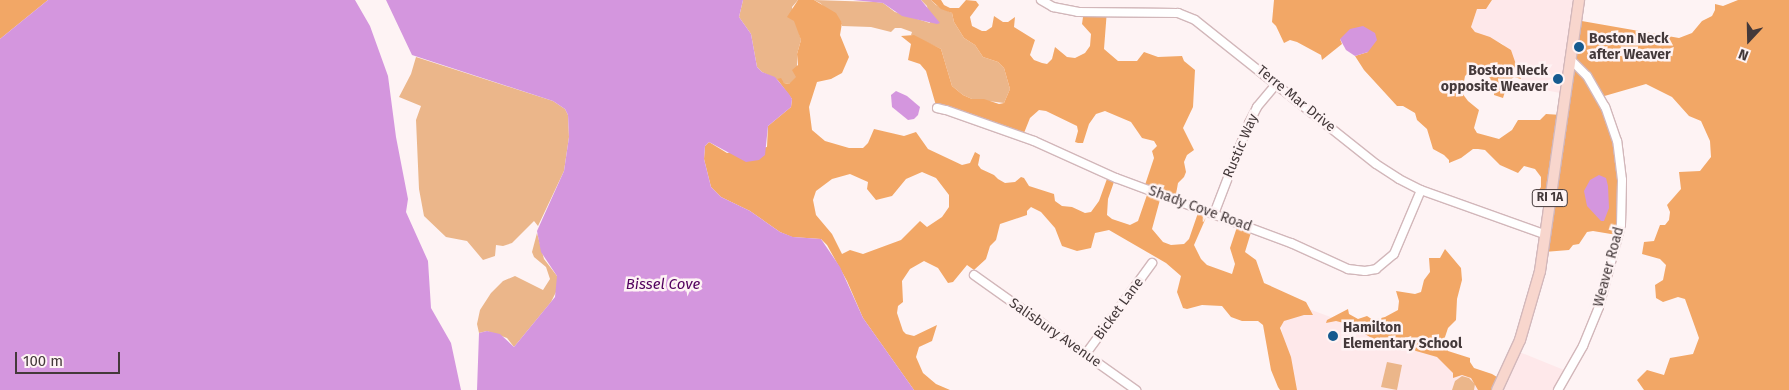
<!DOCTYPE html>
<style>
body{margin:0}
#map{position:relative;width:1789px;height:390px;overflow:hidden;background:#fef3f4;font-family:"Fira Sans",sans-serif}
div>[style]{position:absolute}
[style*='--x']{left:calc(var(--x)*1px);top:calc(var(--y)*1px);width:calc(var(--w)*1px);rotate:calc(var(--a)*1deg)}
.built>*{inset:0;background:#fee8ea}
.green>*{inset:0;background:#ebb68a}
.forest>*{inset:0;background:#f2a766}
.water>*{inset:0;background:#d496de}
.roads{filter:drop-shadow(1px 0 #d2b7ba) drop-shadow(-1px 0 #d2b7ba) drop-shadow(0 1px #d2b7ba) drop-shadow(0 -1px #d2b7ba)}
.minor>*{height:8px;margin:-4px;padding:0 4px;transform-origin:4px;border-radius:4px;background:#fff}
.major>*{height:10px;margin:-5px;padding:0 5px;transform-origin:5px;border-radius:5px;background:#f8d6cd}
.dots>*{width:14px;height:14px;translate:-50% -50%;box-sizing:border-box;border:2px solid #fef3f4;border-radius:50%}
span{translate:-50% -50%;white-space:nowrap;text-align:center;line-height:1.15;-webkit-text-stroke:5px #fef3f4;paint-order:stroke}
.shield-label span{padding:1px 4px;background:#fef3f4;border:1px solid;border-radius:4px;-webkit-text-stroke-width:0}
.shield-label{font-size:12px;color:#44393a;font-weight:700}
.poi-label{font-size:14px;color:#44393a;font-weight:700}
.left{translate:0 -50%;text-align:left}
.right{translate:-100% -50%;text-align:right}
.street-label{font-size:14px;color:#44393a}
.water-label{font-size:15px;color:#52015e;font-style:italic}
.north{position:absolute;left:1724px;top:15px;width:50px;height:50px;-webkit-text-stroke:4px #fef3f4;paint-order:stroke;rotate:201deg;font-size:14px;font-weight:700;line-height:20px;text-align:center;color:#44393a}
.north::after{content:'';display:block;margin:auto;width:18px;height:22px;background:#44393a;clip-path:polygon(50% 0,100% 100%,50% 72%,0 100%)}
.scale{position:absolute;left:15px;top:352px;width:105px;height:22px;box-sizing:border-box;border:2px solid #44393a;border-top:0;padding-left:6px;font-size:15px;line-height:18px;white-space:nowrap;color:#44393a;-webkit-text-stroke:4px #fef3f4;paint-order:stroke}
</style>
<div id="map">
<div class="built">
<div style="clip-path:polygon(1492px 0,1579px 0,1565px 94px,1535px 88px,1527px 84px,1521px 79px,1503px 44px,1475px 32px,1471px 27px,1477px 9px,1489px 6px)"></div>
<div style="clip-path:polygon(1276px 297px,1489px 375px,1480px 390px,1292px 390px)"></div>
<div style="clip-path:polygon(1517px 351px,1569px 372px,1559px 390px,1497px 390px)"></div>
</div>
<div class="green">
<div style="clip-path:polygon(743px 0,798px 0,792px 7px,801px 40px,797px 54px,797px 78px,794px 82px,789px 84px,784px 83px,762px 72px,757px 67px,751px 34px,739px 17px)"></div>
<div style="clip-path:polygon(814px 0,876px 2px,883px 3px,895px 12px,930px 23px,927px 6px,921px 0,931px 0,936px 5px,952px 13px,954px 22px,964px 38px,975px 45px,983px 57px,998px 62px,1004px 68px,1010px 89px,1004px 103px,972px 99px,963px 95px,952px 86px,941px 49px,911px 35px,912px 32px,901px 28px,895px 28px,891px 32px,871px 27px,842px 26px,842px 23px,820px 3px)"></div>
<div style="clip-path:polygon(416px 57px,553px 101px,565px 109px,568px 115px,569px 137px,564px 171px,538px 226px,534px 221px,512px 243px,503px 246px,496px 245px,495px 256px,483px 260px,467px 241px,446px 237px,424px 216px,419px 189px,416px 120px,421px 106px,399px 97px,411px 74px)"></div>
<div style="clip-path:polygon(537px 233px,544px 259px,557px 276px,557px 290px,551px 302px,514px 347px,507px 338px,487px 331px,479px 333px,477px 324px,480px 310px,491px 293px,503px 281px,515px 276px,543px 290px,550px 279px,546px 267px,534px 257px,532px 252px)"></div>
<div style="clip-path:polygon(1387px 362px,1402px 365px,1397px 390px,1381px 387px)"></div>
<div style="clip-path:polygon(1462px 376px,1469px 378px,1475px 384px,1474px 390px,1452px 390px,1455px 381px)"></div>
</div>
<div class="forest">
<div style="clip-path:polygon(0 0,48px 0,0 39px)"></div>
<div style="clip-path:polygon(evenodd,798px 0,814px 0,836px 13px,842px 23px,840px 35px,849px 57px,842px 73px,831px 79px,817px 82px,809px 107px,812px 130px,825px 141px,849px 148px,863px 148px,868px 143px,874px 129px,904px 136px,916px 132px,928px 149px,962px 165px,970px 163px,975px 152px,980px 155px,978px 165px,981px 169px,994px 175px,998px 179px,1005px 183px,1015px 182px,1021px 177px,1024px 178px,1029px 186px,1054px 194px,1055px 201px,1062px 206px,1072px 207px,1085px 213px,1091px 212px,1099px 201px,1108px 176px,1115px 179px,1108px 199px,1107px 215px,1112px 219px,1130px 225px,1138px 221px,1148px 192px,1144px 188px,1154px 158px,1152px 151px,1157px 146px,1154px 141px,1142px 138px,1131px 122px,1105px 111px,1096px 114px,1089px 124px,1083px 143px,1078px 143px,1075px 142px,1078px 131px,1077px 126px,1046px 111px,1039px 110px,1030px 118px,1022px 138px,937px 109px,926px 71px,920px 64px,908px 60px,911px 44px,901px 36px,914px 35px,941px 49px,952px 86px,963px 95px,972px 99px,984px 99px,999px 104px,1004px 103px,1010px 89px,1004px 68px,998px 62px,983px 57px,975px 45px,964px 38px,954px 22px,952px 13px,941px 9px,931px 0,941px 0,944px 5px,950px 8px,959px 8px,966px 0,976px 1px,979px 5px,970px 17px,972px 26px,982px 31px,986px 31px,992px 27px,994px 16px,1003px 22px,1008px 22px,1015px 17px,1014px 27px,1035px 40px,1030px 55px,1034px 60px,1042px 63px,1047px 64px,1052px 59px,1055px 47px,1067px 57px,1075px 58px,1085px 53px,1090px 46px,1091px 34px,1082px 24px,1084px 10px,1107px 10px,1104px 49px,1118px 61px,1137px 61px,1144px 52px,1158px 57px,1182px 56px,1184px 61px,1195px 70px,1193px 107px,1183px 128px,1194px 150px,1187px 155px,1184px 162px,1186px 172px,1184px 177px,1178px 183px,1175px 200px,1161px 196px,1152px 229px,1163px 242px,1171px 245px,1184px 244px,1189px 239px,1199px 210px,1208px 213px,1194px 245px,1201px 259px,1207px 265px,1232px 274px,1235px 264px,1230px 248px,1238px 224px,1252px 229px,1245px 252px,1256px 260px,1264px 283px,1306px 302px,1313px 315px,1304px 315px,1284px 321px,1280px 328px,1291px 357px,1297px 390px,1280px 390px,1278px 387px,1271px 370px,1263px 325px,1258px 321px,1242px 321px,1231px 317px,1222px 306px,1202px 305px,1187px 309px,1183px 308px,1177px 292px,1181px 276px,1166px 263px,1109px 230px,1095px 233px,1091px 248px,1077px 251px,1062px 246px,1055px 228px,1041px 212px,1031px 207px,1027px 211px,1027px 215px,1000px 224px,996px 240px,990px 246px,986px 259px,974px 270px,967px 265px,953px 282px,948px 283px,938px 268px,924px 261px,910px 269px,902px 281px,903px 302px,898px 306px,897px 313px,903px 331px,906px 334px,914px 336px,937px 325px,932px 341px,919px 347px,916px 357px,923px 373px,936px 384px,950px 390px,914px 390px,863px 318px,847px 281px,827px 245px,821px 239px,792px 237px,780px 232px,750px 211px,721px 197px,711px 187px,704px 159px,705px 146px,709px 142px,727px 153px,767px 147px,768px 126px,791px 107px,792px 99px,777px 79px,781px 78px,784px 83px,789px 84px,796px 77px,792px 70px,798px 65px,797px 54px,801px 40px,794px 21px,787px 17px,798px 0,922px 172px,936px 178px,949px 195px,949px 207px,942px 217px,927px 227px,920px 221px,901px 240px,863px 254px,850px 250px,842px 254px,832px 234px,816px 215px,813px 200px,816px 191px,832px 179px,850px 174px,868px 182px,867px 189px,876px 200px,892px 196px,906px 179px,922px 172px)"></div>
<div style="clip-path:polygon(1274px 0,1492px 0,1486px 9px,1477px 9px,1471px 27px,1475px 32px,1490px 37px,1511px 50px,1521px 79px,1514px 77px,1508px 82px,1503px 98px,1494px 95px,1494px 86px,1488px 75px,1472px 69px,1465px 76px,1462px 93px,1468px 101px,1479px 110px,1474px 128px,1477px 133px,1499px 139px,1512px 130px,1518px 120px,1540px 120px,1546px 114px,1562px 115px,1576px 20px,1679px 38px,1692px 33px,1702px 21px,1712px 16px,1715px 10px,1715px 4px,1723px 6px,1738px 0,1789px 0,1789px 390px,1644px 390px,1637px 380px,1647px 370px,1664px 375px,1670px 358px,1693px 354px,1699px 338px,1685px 299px,1678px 297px,1663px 302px,1656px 298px,1655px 285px,1663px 280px,1666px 265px,1660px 259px,1642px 254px,1644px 242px,1654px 241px,1660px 225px,1665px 225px,1669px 220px,1670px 212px,1667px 205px,1681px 189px,1679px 172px,1700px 171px,1711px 157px,1710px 141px,1701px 121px,1689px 116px,1672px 97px,1646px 84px,1601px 97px,1617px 143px,1622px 181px,1617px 235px,1593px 231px,1587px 232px,1579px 244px,1573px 245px,1569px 250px,1544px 252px,1549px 200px,1534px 197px,1541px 187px,1541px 177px,1535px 169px,1524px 166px,1518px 173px,1500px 165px,1485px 150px,1478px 149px,1473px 149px,1461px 158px,1449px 163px,1449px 160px,1444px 155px,1433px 149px,1427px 129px,1417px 120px,1415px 113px,1403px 106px,1397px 106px,1364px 70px,1355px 56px,1368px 52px,1340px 39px,1342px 44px,1322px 60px,1321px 55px,1297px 42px,1290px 40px,1284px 43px,1276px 26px,1272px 22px)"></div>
<div style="clip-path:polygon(1445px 249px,1461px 268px,1462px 280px,1457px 299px,1456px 320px,1448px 328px,1444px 340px,1448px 351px,1470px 358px,1470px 362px,1474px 368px,1492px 374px,1502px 380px,1497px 390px,1478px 390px,1471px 378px,1462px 375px,1453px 378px,1453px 373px,1437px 357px,1416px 351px,1404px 344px,1375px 340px,1348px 324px,1336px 321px,1326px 323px,1327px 320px,1348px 309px,1349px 314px,1358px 319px,1367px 316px,1373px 320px,1385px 317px,1398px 310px,1399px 301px,1396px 291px,1415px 294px,1421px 292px,1424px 280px,1430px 272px,1429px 258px,1440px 258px)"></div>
</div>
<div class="water">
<div style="clip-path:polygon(48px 0,355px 0,370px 26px,388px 76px,396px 137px,408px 199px,406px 212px,428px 261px,431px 308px,451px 343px,461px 390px,0 390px,0 39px)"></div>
<div style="clip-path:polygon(386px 0,743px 0,739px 17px,751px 34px,757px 67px,762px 72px,775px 77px,789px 94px,792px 99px,791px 107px,768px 126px,765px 155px,759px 160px,746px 162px,709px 142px,705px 146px,704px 159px,711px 187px,721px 197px,750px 211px,780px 232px,793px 237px,821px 239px,840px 267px,863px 318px,914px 390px,477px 390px,479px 333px,487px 331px,500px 334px,514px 347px,555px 297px,557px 276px,541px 252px,537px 231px,564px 171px,569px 137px,568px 115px,565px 109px,553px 101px,412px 55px)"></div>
<div style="clip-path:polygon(853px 0,921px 0,940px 23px,937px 24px,902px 16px,883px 3px)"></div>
<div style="clip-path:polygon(1363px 26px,1375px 33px,1377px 40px,1368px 52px,1355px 56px,1346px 50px,1340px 39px,1350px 29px)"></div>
<div style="clip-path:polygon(896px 91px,907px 96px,920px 107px,918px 115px,914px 119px,908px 120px,892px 107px,891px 95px)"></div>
<div style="clip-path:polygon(1599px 175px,1606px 178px,1608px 186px,1609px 208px,1604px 221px,1601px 221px,1587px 206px,1584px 191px,1590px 180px)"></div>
</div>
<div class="roads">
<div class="minor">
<div style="--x:1041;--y:0;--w:14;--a:30"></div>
<div style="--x:1053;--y:7;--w:25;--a:11"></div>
<div style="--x:1078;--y:12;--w:100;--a:0.6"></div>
<div style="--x:1178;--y:13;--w:18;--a:22"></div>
<div style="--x:1195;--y:20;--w:231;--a:38.5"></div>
<div style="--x:1376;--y:164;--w:27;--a:33"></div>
<div style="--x:1399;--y:179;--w:25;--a:27"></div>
<div style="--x:1421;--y:190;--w:131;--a:19.7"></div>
<div style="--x:937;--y:108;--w:9;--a:13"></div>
<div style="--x:946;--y:110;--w:93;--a:19.4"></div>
<div style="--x:1034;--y:141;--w:90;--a:24.3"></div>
<div style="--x:1116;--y:178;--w:187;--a:20.4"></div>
<div style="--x:1291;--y:243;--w:63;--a:24.5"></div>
<div style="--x:1348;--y:269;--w:17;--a:7"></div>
<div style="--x:1365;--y:271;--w:11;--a:-10"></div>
<div style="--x:1376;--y:269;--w:23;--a:-40"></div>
<div style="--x:1394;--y:254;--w:69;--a:-67.1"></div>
<div style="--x:1214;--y:214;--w:97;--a:-69"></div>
<div style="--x:1249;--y:123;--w:18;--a:-63"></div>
<div style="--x:1257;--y:107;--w:30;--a:-50"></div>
<div style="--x:974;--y:275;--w:199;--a:35.4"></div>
<div style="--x:1085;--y:355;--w:114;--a:-53.9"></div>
<div style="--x:1558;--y:390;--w:51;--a:-60.4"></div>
<div style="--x:1583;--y:346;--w:42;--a:-67.7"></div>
<div style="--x:1599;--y:307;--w:85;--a:-75"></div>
<div style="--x:1621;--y:225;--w:45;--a:-88.7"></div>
<div style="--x:1622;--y:180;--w:39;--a:-97"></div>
<div style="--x:1617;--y:141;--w:36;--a:-109"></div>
<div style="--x:1605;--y:107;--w:36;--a:-120"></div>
<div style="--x:1587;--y:76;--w:24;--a:-135"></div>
</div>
<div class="major">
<div style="--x:1497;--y:390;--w:55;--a:-65.3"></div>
<div style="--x:1520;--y:340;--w:72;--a:-73.8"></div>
<div style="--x:1540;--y:271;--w:274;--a:-81.8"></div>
</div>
</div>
<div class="dots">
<div style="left:1579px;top:47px;background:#155a8f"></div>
<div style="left:1558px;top:79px;background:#155a8f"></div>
<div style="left:1333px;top:336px;background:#155a8f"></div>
</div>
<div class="shield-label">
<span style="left:1550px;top:198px">RI 1A</span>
</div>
<div class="poi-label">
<span class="left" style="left:1589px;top:47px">Boston Neck<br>after Weaver</span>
<span class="right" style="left:1548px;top:79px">Boston Neck<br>opposite Weaver</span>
<span class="left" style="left:1343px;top:336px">Hamilton<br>Elementary School</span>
</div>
<div class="street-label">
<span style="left:1296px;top:99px;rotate:39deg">Terre Mar Drive</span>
<span style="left:1241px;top:146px;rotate:-67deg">Rustic Way</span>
<span style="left:1200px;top:209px;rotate:20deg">Shady Cove Road</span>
<span style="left:1609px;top:267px;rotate:-75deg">Weaver Road</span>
<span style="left:1119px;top:309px;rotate:-54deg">Bicket Lane</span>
<span style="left:1055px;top:333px;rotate:35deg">Salisbury Avenue</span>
</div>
<div class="water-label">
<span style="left:663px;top:285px">Bissel Cove</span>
</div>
<div class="north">N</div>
<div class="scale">100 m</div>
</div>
